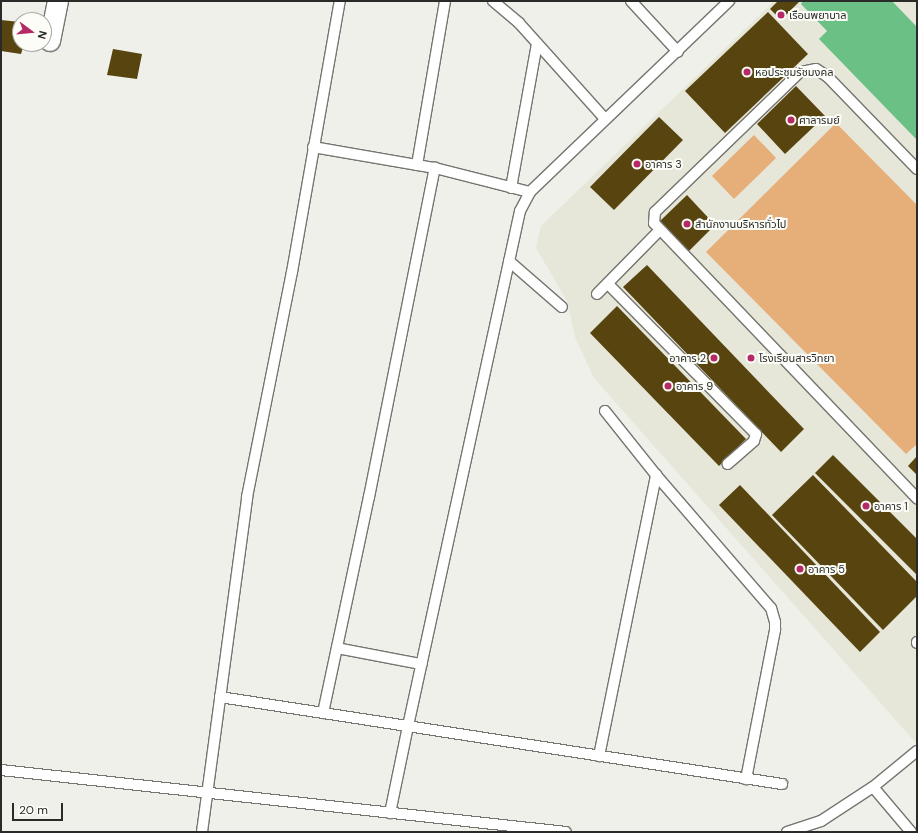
<!DOCTYPE html>
<meta charset="utf-8">
<style>
body{margin:0}
#map{position:relative;width:918px;height:833px;overflow:hidden;background:#eff0ea;font-family:"DM Sans","Noto Sans Thai",sans-serif}
div>[style]{position:absolute}
[style*='--x']{left:calc(var(--x)*1px);top:calc(var(--y)*1px);width:calc(var(--w)*1px);rotate:calc(var(--a)*1deg)}
.built>*{inset:0;background:#e6e6d9}
.green>*{inset:0;background:#e6af79}
.water>*{inset:0;background:#6ac085}
.building>*{inset:0;background:#57440f}
.roads{filter:drop-shadow(1px 0 #757570) drop-shadow(-1px 0 #757570) drop-shadow(0 1px #757570) drop-shadow(0 -1px #757570)}
.lane>*{height:10px;margin:-5px;padding:0 5px;transform-origin:5px;border-radius:5px;background:#fff}
.street>*{height:20px;margin:-10px;padding:0 10px;transform-origin:10px;border-radius:10px;background:#fff}
.dots>*{width:11px;height:11px;translate:-50% -50%;box-sizing:border-box;border:2px solid #fdfdf8;border-radius:50%}
span{translate:-50% -50%;white-space:nowrap;text-align:center;line-height:1.15;-webkit-text-stroke:4px #fdfdf8;paint-order:stroke}
.poi-label{font-size:11px;color:#2a2a29}
.left{translate:0 -50%;text-align:left}
.right{translate:-100% -50%;text-align:right}
.frame{position:absolute;inset:0;border:2px solid #2a2a29;pointer-events:none}
.north{position:absolute;left:12px;top:12px;width:40px;height:40px;box-sizing:border-box;background:#fdfdf8;border:1px solid #a9a9a5;border-radius:50%;rotate:106deg;font-size:11px;font-weight:700;line-height:16px;text-align:center;color:#2a2a29}
.north::after{content:'';display:block;margin:auto;width:14px;height:18px;background:#b42966;clip-path:polygon(50% 0,100% 100%,50% 72%,0 100%)}
.scale{position:absolute;left:12px;top:803px;width:51px;height:18px;box-sizing:border-box;border:2px solid #2a2a29;border-top:0;padding-left:5px;font-size:12px;line-height:14px;white-space:nowrap;color:#2a2a29;-webkit-text-stroke:3px #fdfdf8;paint-order:stroke}
</style>
<div id="map">
<div class="built">
<div style="clip-path:polygon(774px 1px,917px 1px,917px 740px,915px 742px,594px 378px,575px 337px,567px 301px,536px 248px,541px 226px)"></div>
</div>
<div class="green">
<div style="clip-path:polygon(836px 123px,917px 205px,917px 444px,906px 454px,706px 252px)"></div>
<div style="clip-path:polygon(754px 135px,776px 158px,734px 199px,712px 176px)"></div>
</div>
<div class="water">
<div style="clip-path:polygon(803px 1px,892px 1px,917px 27px,917px 140px,819px 39px,827px 31px,801px 4px)"></div>
</div>
<div class="building">
<div style="clip-path:polygon(778px 1px,800px 1px,781px 20px,770px 9px)"></div>
<div style="clip-path:polygon(768px 12px,808px 54px,725px 133px,685px 91px)"></div>
<div style="clip-path:polygon(1px 20px,20px 22px,20px 44px,24px 44px,21px 54px,1px 51px)"></div>
<div style="clip-path:polygon(113px 49px,142px 54px,137px 79px,107px 75px)"></div>
<div style="clip-path:polygon(796px 86px,825px 116px,785px 154px,757px 124px)"></div>
<div style="clip-path:polygon(659px 117px,683px 140px,614px 210px,590px 187px)"></div>
<div style="clip-path:polygon(687px 195px,715px 225px,688px 252px,659px 222px)"></div>
<div style="clip-path:polygon(647px 265px,804px 429px,781px 452px,623px 287px)"></div>
<div style="clip-path:polygon(617px 306px,746px 439px,719px 466px,590px 333px)"></div>
<div style="clip-path:polygon(833px 455px,917px 539px,917px 575px,815px 473px)"></div>
<div style="clip-path:polygon(917px 456px,917px 475px,908px 466px)"></div>
<div style="clip-path:polygon(813px 475px,917px 582px,917px 596px,883px 630px,772px 515px)"></div>
<div style="clip-path:polygon(740px 485px,880px 632px,860px 652px,719px 505px)"></div>
</div>
<div class="roads">
<div class="lane">
<div style="--x:493;--y:1;--w:34;--a:40"></div>
<div style="--x:519;--y:23;--w:129;--a:48.1"></div>
<div style="--x:631;--y:1;--w:69;--a:47.3"></div>
<div style="--x:313;--y:147;--w:124;--a:9.8"></div>
<div style="--x:435;--y:168;--w:98;--a:14.2"></div>
<div style="--x:417;--y:165;--w:166;--a:-80.3"></div>
<div style="--x:917;--y:169;--w:128;--a:-134.1"></div>
<div style="--x:828;--y:77;--w:14;--a:-146"></div>
<div style="--x:816;--y:69;--w:16;--a:169"></div>
<div style="--x:800;--y:72;--w:202;--a:136"></div>
<div style="--x:655;--y:212;--w:11;--a:95"></div>
<div style="--x:654;--y:223;--w:381;--a:46.3"></div>
<div style="--x:511;--y:188;--w:147;--a:-79.8"></div>
<div style="--x:509;--y:261;--w:70;--a:41"></div>
<div style="--x:608;--y:284;--w:211;--a:45.4"></div>
<div style="--x:756;--y:434;--w:7;--a:106"></div>
<div style="--x:754;--y:441;--w:35;--a:139"></div>
<div style="--x:597;--y:294;--w:90;--a:-45.5"></div>
<div style="--x:605;--y:411;--w:82;--a:51.4"></div>
<div style="--x:656;--y:475;--w:176;--a:49.2"></div>
<div style="--x:771;--y:608;--w:15;--a:74"></div>
<div style="--x:775;--y:622;--w:8;--a:90"></div>
<div style="--x:775;--y:630;--w:152;--a:101"></div>
<div style="--x:917;--y:643;--w:1;--a:-90"></div>
<div style="--x:337;--y:648;--w:86;--a:10.8"></div>
<div style="--x:220;--y:697;--w:569;--a:8.8"></div>
<div style="--x:323;--y:713;--w:221;--a:-78"></div>
<div style="--x:369;--y:497;--w:336;--a:-78.7"></div>
<div style="--x:599;--y:756;--w:287;--a:-78.5"></div>
<div style="--x:1;--y:770;--w:568;--a:6.26"></div>
<div style="--x:873;--y:787;--w:59;--a:49.8"></div>
<div style="--x:390;--y:813;--w:89;--a:-78.3"></div>
<div style="--x:408;--y:726;--w:527;--a:-77.73"></div>
<div style="--x:520;--y:211;--w:21;--a:-62"></div>
<div style="--x:530;--y:192;--w:276;--a:-43.8"></div>
<div style="--x:202;--y:832;--w:338;--a:-82.3"></div>
<div style="--x:247;--y:497;--w:229;--a:-78.7"></div>
<div style="--x:292;--y:272;--w:275;--a:-80"></div>
<div style="--x:787;--y:832;--w:36;--a:-18"></div>
<div style="--x:821;--y:821;--w:62;--a:-33.2"></div>
<div style="--x:873;--y:787;--w:57;--a:-39.3"></div>
</div>
<div class="street">
<div style="--x:50;--y:41;--w:41;--a:-78.7"></div>
</div>
</div>
<div class="dots">
<div style="left:781px;top:15px;background:#b42966"></div>
<div style="left:747px;top:72px;background:#b42966"></div>
<div style="left:791px;top:120px;background:#b42966"></div>
<div style="left:637px;top:164px;background:#b42966"></div>
<div style="left:687px;top:224px;background:#b42966"></div>
<div style="left:714px;top:358px;background:#b42966"></div>
<div style="left:751px;top:358px;background:#b42966"></div>
<div style="left:668px;top:386px;background:#b42966"></div>
<div style="left:866px;top:506px;background:#b42966"></div>
<div style="left:800px;top:569px;background:#b42966"></div>
</div>
<div class="poi-label">
<span class="left" style="left:789px;top:15px">เรือนพยาบาล</span>
<span class="left" style="left:755px;top:72px">หอประชุมรัชมงคล</span>
<span class="left" style="left:799px;top:120px">ศาลารมย์</span>
<span class="left" style="left:645px;top:164px">อาคาร 3</span>
<span class="left" style="left:695px;top:224px">สำนักงานบริหารทั่วไป</span>
<span class="right" style="left:706px;top:358px">อาคาร 2</span>
<span class="left" style="left:759px;top:358px">โรงเรียนสารวิทยา</span>
<span class="left" style="left:676px;top:386px">อาคาร 9</span>
<span class="left" style="left:874px;top:506px">อาคาร 1</span>
<span class="left" style="left:808px;top:569px">อาคาร 5</span>
</div>
<div class="frame"></div>
<div class="north">N</div>
<div class="scale">20 m</div>
</div>
